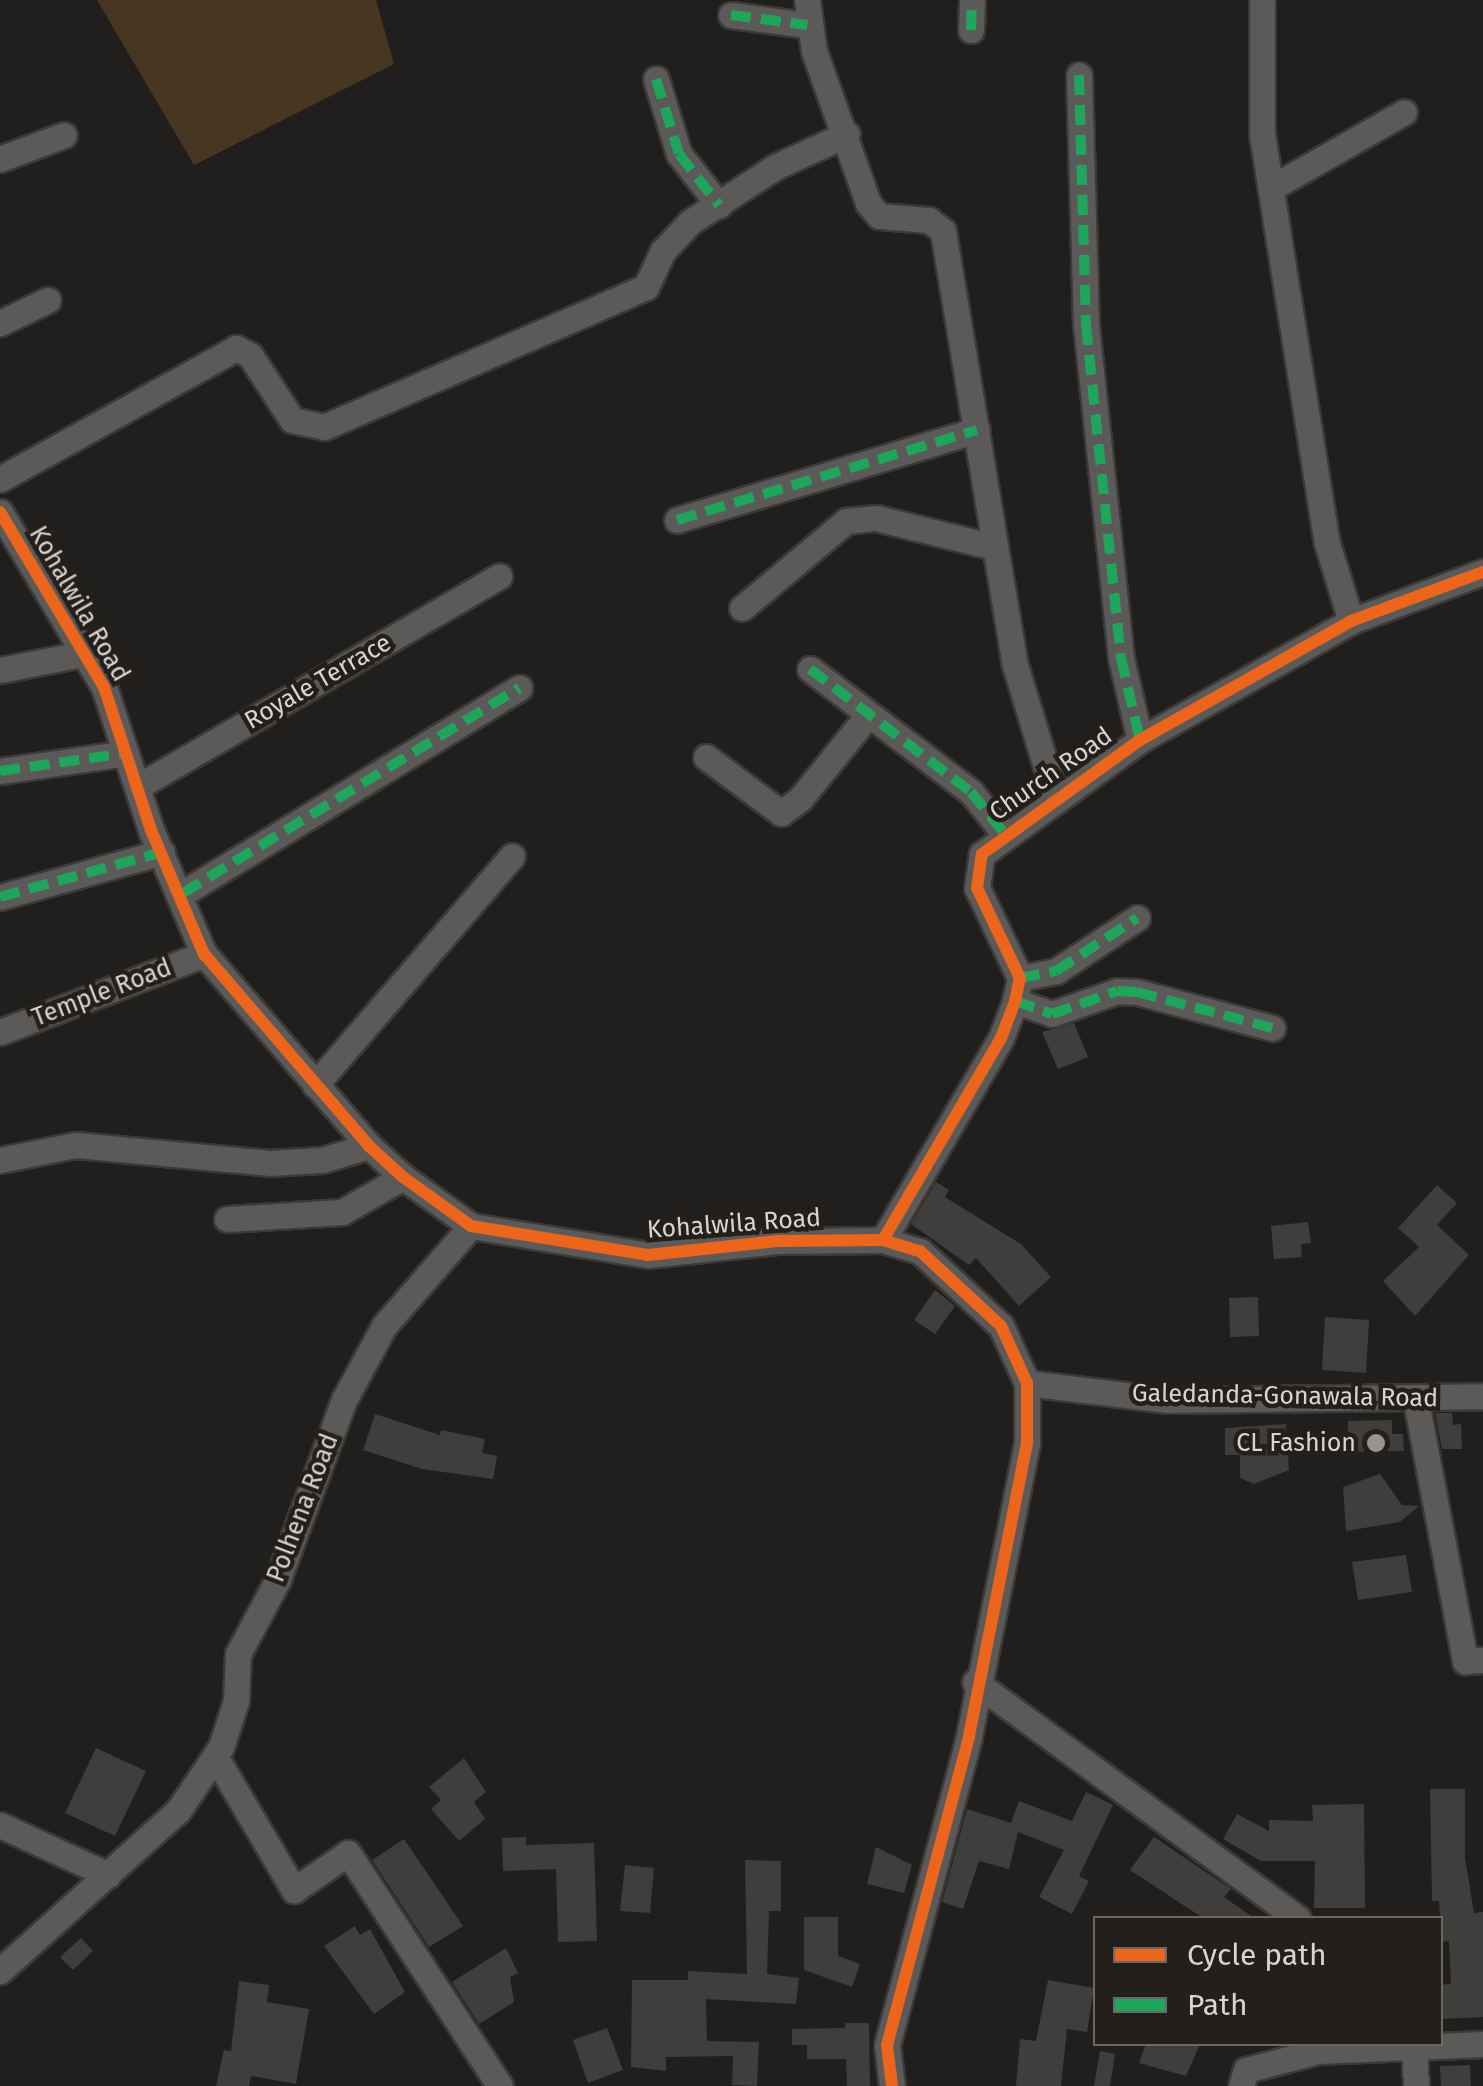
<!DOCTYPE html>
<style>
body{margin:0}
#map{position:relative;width:1483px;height:2086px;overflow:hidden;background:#211f1d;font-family:"Fira Sans",sans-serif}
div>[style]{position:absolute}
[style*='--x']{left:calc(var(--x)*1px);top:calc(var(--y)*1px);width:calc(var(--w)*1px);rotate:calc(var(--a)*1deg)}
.green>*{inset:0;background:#473621}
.building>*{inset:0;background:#403e3d}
.roads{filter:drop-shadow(2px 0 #3b3a38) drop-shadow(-2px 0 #3b3a38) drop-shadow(0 2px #3b3a38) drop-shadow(0 -2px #3b3a38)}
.minor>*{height:25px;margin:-12.5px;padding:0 12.5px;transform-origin:12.5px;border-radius:12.5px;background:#5c5a59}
.quiet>*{height:10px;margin-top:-5px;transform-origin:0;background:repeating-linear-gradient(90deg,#20a55d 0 20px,transparent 0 30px)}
.cycleway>*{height:12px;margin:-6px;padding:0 6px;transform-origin:6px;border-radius:6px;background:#eb651d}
.dots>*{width:28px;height:28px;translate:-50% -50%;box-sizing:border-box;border:5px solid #231f1b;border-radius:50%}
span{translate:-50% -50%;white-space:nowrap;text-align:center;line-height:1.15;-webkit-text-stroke:9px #231f1b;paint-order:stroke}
.street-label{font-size:25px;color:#d7d5d2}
.poi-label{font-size:25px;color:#d7d5d2}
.right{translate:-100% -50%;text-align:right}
.legend{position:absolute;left:1093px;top:1916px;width:350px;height:130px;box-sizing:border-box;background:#231f1b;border:2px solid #6b6864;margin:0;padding:12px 18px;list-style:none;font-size:30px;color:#d7d5d2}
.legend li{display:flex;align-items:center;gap:20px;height:50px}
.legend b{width:50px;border:2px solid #6b6864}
</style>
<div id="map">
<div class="green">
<div style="clip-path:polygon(97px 0,376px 0,394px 64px,194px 165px)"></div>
</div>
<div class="building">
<div style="clip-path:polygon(1074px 1023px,1088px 1057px,1058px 1069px,1042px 1032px)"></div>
<div style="clip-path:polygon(936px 1182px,949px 1190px,945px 1197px,1021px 1244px,1051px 1277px,1019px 1306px,976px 1258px,969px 1265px,911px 1224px)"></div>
<div style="clip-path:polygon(1437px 1185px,1457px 1203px,1437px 1225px,1469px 1255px,1415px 1316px,1383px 1281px,1419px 1247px,1398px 1228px)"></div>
<div style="clip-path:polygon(1308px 1222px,1311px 1243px,1301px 1244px,1302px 1257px,1274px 1259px,1271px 1226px)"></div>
<div style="clip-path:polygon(935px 1290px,955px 1306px,935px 1334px,914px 1320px)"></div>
<div style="clip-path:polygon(1258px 1297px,1259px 1336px,1230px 1337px,1229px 1298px)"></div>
<div style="clip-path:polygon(1325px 1317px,1369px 1320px,1366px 1373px,1322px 1370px)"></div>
<div style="clip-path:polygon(1435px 1413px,1452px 1413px,1453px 1425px,1461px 1424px,1462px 1449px,1442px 1449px)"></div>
<div style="clip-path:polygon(375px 1414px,440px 1435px,441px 1430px,485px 1439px,482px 1453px,497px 1456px,493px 1479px,422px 1469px,363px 1450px)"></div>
<div style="clip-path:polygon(1392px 1420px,1392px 1434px,1403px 1434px,1404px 1451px,1348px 1452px,1348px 1421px)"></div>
<div style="clip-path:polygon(1286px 1424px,1289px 1470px,1254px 1484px,1240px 1478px,1240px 1455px,1225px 1455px,1225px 1428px)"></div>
<div style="clip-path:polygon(1380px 1474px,1402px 1505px,1419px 1506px,1400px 1522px,1346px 1531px,1343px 1487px)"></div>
<div style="clip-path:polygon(1406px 1555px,1412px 1592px,1358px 1600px,1352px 1562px)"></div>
<div style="clip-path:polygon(96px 1748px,146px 1771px,115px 1836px,65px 1813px)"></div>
<div style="clip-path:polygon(464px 1758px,486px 1792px,474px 1802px,485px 1819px,459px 1841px,431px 1809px,441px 1800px,429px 1787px)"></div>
<div style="clip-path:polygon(1430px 1789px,1465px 1789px,1465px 1858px,1474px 1913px,1483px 1912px,1483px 2017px,1440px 2019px,1440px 1985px,1451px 1984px,1449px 1941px,1442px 1942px,1439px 1901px,1432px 1901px)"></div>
<div style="clip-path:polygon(1086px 1792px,1113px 1805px,1079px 1876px,1089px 1881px,1072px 1914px,1039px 1897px,1064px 1850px,1018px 1832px,1009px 1869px,979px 1861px,963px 1909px,942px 1902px,967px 1809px,1011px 1823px,1019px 1801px,1072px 1821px)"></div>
<div style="clip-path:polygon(1364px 1804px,1365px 1908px,1314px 1908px,1315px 1861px,1261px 1861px,1223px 1839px,1237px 1814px,1269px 1831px,1269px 1820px,1313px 1821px,1312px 1805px)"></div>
<div style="clip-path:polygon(526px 1837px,526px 1845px,594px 1843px,597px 1941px,558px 1942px,556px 1869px,503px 1871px,502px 1838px)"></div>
<div style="clip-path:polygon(1154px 1837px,1231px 1889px,1224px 1897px,1254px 1918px,1203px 1918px,1130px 1870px)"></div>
<div style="clip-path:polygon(404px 1839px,463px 1926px,429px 1947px,372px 1860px)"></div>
<div style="clip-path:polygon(876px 1847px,912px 1865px,904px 1893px,867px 1884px)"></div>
<div style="clip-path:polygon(745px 1860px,781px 1861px,781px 1911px,769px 1911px,767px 1974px,799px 1978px,796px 2004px,706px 1999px,707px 2041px,759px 2042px,757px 2086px,732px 2085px,733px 2056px,666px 2057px,666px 2071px,631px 2067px,632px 1980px,688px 1980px,688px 1971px,747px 1974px)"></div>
<div style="clip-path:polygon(625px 1865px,654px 1868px,650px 1913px,620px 1911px)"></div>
<div style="clip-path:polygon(804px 1917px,838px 1917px,838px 1956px,860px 1964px,852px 1987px,804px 1970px)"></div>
<div style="clip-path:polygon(355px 1926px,360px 1935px,370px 1929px,405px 1992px,374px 2014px,324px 1946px)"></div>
<div style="clip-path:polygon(81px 1938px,93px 1951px,73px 1970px,60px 1957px)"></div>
<div style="clip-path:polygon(506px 1948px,518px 1973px,510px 1977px,514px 2002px,479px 2024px,452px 1982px)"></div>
<div style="clip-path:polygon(1048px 1980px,1094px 1988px,1087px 2032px,1067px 2029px,1061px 2086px,1016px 2086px,1020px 2039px,1036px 2041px)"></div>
<div style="clip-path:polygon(239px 1981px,269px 1985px,267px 2002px,309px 2009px,296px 2084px,251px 2076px,249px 2086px,216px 2086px,224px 2050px,231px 2051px)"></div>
<div style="clip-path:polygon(845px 2023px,869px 2023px,870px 2086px,847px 2086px,846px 2059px,807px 2059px,807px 2045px,792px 2045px,792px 2029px,845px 2028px)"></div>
<div style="clip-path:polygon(607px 2028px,623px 2070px,588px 2083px,573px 2040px)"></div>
<div style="clip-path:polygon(1146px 2044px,1200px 2044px,1186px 2076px,1139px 2063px)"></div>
<div style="clip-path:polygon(1100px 2051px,1115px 2054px,1110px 2086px,1094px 2086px)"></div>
<div style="clip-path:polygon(1470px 2065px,1471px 2086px,1441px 2086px,1440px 2066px)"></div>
</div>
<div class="roads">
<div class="minor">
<div style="--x:807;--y:0;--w:51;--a:82.2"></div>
<div style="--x:814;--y:51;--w:161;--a:70.4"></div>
<div style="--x:868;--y:203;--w:17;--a:50"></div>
<div style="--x:879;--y:216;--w:50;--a:4.6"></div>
<div style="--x:929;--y:220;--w:18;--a:38"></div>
<div style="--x:943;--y:231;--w:437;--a:80.6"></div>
<div style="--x:1014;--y:662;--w:140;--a:73"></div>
<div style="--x:1262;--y:0;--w:134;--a:90"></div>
<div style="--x:1262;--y:134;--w:414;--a:81"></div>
<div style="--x:1327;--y:543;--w:82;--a:72.9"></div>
<div style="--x:731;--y:15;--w:77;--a:7.5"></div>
<div style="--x:971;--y:30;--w:30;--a:-88"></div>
<div style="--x:1079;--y:75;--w:250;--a:88.4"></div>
<div style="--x:1086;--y:325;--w:335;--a:84"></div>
<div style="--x:1121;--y:658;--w:84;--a:77"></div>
<div style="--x:656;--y:79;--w:78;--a:73"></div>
<div style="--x:679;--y:154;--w:65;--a:51.9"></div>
<div style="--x:0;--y:159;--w:68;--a:-20.6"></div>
<div style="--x:1271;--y:188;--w:153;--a:-29.7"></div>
<div style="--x:0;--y:323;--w:53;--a:-25.6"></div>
<div style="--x:0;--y:479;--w:270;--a:-29"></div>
<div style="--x:236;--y:348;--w:16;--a:27"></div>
<div style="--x:250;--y:355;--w:77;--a:57.1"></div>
<div style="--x:292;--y:420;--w:33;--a:12"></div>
<div style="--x:324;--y:427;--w:351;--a:-23.5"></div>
<div style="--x:646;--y:287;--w:40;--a:-65"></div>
<div style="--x:663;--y:251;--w:40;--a:-47"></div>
<div style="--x:690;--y:222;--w:101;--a:-32.9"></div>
<div style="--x:775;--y:167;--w:79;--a:-24.6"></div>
<div style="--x:0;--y:512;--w:204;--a:59.3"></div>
<div style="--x:104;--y:687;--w:151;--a:71.8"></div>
<div style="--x:151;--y:830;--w:135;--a:66.9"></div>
<div style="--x:204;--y:954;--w:253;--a:49.3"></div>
<div style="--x:369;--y:1146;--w:46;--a:42.4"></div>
<div style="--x:403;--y:1177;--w:84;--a:35.8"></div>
<div style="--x:471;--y:1226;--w:179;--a:9.3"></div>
<div style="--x:648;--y:1255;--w:130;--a:-6.2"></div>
<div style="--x:777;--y:1241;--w:106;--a:-0.5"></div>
<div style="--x:883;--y:1240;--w:39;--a:17"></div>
<div style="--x:920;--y:1251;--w:110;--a:42.8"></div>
<div style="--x:1001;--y:1326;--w:63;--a:65.5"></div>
<div style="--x:1027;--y:1383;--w:60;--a:90"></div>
<div style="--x:1027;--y:1443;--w:300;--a:101.2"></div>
<div style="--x:969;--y:1737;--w:319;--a:104.9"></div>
<div style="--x:887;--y:2045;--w:41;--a:83"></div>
<div style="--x:677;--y:520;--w:313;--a:-16.7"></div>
<div style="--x:742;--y:608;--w:136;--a:-39.9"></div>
<div style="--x:846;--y:521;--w:30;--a:-6"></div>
<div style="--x:876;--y:518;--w:122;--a:13.8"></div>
<div style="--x:810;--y:669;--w:203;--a:37.4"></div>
<div style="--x:971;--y:792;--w:53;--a:51.2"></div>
<div style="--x:0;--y:670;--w:89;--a:-11.1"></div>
<div style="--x:706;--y:757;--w:94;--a:36.7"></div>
<div style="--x:781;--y:813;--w:24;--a:-36"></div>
<div style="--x:800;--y:799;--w:108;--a:-51"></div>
<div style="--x:0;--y:771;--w:127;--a:-8.1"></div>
<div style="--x:137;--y:787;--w:419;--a:-30.2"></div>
<div style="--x:183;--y:893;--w:394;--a:-31.4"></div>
<div style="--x:0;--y:897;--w:168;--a:-15.5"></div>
<div style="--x:1020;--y:978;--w:37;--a:-11"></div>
<div style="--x:1056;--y:971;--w:97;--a:-33.2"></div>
<div style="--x:1015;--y:1001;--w:39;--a:19"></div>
<div style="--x:1052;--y:1014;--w:69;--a:-19.5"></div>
<div style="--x:1117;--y:991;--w:20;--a:3"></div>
<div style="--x:1137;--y:992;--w:140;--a:14.9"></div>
<div style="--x:0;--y:1032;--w:218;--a:-20.9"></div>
<div style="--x:315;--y:1085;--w:302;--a:-49.3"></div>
<div style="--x:0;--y:1160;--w:77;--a:-11.2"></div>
<div style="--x:76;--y:1145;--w:194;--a:5.3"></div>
<div style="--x:269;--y:1163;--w:53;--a:-3.2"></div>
<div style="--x:322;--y:1160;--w:49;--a:-16.6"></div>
<div style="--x:227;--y:1219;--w:115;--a:-3.5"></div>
<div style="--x:342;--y:1212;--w:70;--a:-29.8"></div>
<div style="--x:883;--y:1240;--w:234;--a:-59.7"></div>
<div style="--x:1001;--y:1038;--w:40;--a:-69"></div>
<div style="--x:1015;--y:1001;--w:24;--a:-78"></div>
<div style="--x:1020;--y:978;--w:100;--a:-115.5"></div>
<div style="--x:977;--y:888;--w:34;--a:-82"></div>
<div style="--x:982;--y:854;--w:195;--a:-35.8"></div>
<div style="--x:1140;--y:740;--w:242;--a:-29.4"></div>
<div style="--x:1351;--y:621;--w:141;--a:-20.4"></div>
<div style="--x:1027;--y:1383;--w:142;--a:6.9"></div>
<div style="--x:1168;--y:1400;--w:315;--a:-0.7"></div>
<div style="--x:1416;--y:1401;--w:265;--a:79.3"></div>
<div style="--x:1465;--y:1661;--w:18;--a:-3"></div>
<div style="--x:975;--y:1682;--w:400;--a:36.2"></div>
<div style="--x:215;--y:1756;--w:156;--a:59.5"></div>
<div style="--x:294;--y:1890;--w:65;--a:-34.4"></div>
<div style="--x:348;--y:1853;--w:278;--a:56.9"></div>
<div style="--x:0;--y:1825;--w:119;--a:24.8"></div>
<div style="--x:0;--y:1971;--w:239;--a:-42"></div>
<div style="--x:178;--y:1811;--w:77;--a:-56.1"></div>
<div style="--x:221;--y:1747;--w:48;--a:-71.9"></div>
<div style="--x:236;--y:1701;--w:47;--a:-87.6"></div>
<div style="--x:238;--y:1654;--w:85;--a:-61.9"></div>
<div style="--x:278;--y:1579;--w:191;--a:-69.8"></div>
<div style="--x:344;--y:1400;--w:84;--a:-61.6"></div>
<div style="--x:384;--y:1326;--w:133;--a:-49"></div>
<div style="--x:1414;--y:2044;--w:42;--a:87.3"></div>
<div style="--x:1241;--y:2086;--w:17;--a:-73"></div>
<div style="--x:1246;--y:2070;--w:74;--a:-14.8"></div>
<div style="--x:1318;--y:2051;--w:165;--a:-2.4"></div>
</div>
</div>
<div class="quiet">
<div style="--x:731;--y:15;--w:77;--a:7.5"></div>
<div style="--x:971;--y:30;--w:30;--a:-88"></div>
<div style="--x:1079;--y:75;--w:250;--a:88.4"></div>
<div style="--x:1086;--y:325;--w:335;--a:84"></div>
<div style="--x:1121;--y:658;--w:84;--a:77"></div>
<div style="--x:656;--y:79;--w:78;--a:73"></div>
<div style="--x:679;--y:154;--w:65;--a:51.9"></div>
<div style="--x:677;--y:520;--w:313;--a:-16.7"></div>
<div style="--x:810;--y:669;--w:203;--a:37.4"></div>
<div style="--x:971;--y:792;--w:53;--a:51.2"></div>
<div style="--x:0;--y:771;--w:127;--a:-8.1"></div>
<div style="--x:183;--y:893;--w:394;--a:-31.4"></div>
<div style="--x:0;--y:897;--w:168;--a:-15.5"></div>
<div style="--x:1020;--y:978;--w:37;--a:-11"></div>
<div style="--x:1056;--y:971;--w:97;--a:-33.2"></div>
<div style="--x:1015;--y:1001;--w:39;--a:19"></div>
<div style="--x:1052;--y:1014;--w:69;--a:-19.5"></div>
<div style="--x:1117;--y:991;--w:20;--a:3"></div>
<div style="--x:1137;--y:992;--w:140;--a:14.9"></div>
</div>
<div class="cycleway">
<div style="--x:0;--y:512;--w:204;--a:59.3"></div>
<div style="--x:104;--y:687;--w:151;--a:71.8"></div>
<div style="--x:151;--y:830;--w:135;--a:66.9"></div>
<div style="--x:204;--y:954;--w:253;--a:49.3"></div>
<div style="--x:369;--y:1146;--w:46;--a:42.4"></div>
<div style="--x:403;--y:1177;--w:84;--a:35.8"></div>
<div style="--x:471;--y:1226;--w:179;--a:9.3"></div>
<div style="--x:648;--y:1255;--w:130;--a:-6.2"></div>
<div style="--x:777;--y:1241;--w:106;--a:-0.5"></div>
<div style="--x:883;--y:1240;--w:39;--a:17"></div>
<div style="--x:920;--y:1251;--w:110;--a:42.8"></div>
<div style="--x:1001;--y:1326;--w:63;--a:65.5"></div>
<div style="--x:1027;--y:1383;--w:60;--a:90"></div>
<div style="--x:1027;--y:1443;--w:300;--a:101.2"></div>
<div style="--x:969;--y:1737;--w:319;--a:104.9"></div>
<div style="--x:887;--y:2045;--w:41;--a:83"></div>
<div style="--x:883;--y:1240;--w:234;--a:-59.7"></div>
<div style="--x:1001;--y:1038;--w:40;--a:-69"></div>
<div style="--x:1015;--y:1001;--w:24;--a:-78"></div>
<div style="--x:1020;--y:978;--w:100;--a:-115.5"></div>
<div style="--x:977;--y:888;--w:34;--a:-82"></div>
<div style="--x:982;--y:854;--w:195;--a:-35.8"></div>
<div style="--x:1140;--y:740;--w:242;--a:-29.4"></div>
<div style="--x:1351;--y:621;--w:141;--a:-20.4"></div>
</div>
<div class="dots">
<div style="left:1376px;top:1443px;background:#979593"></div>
</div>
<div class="street-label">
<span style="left:79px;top:604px;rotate:60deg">Kohalwila Road</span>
<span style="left:318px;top:682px;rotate:-30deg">Royale Terrace</span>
<span style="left:1051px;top:774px;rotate:-35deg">Church Road</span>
<span style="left:102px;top:993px;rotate:-21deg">Temple Road</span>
<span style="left:734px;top:1224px;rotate:-4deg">Kohalwila Road</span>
<span style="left:1285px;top:1396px;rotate:1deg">Galedanda-Gonawala Road</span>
<span style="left:303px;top:1508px;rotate:-69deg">Polhena Road</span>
</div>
<div class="poi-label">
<span class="right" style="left:1356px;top:1443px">CL Fashion</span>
</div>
<ul class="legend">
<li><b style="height:12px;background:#eb651d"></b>Cycle path</li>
<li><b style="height:12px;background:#20a55d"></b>Path</li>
</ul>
</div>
